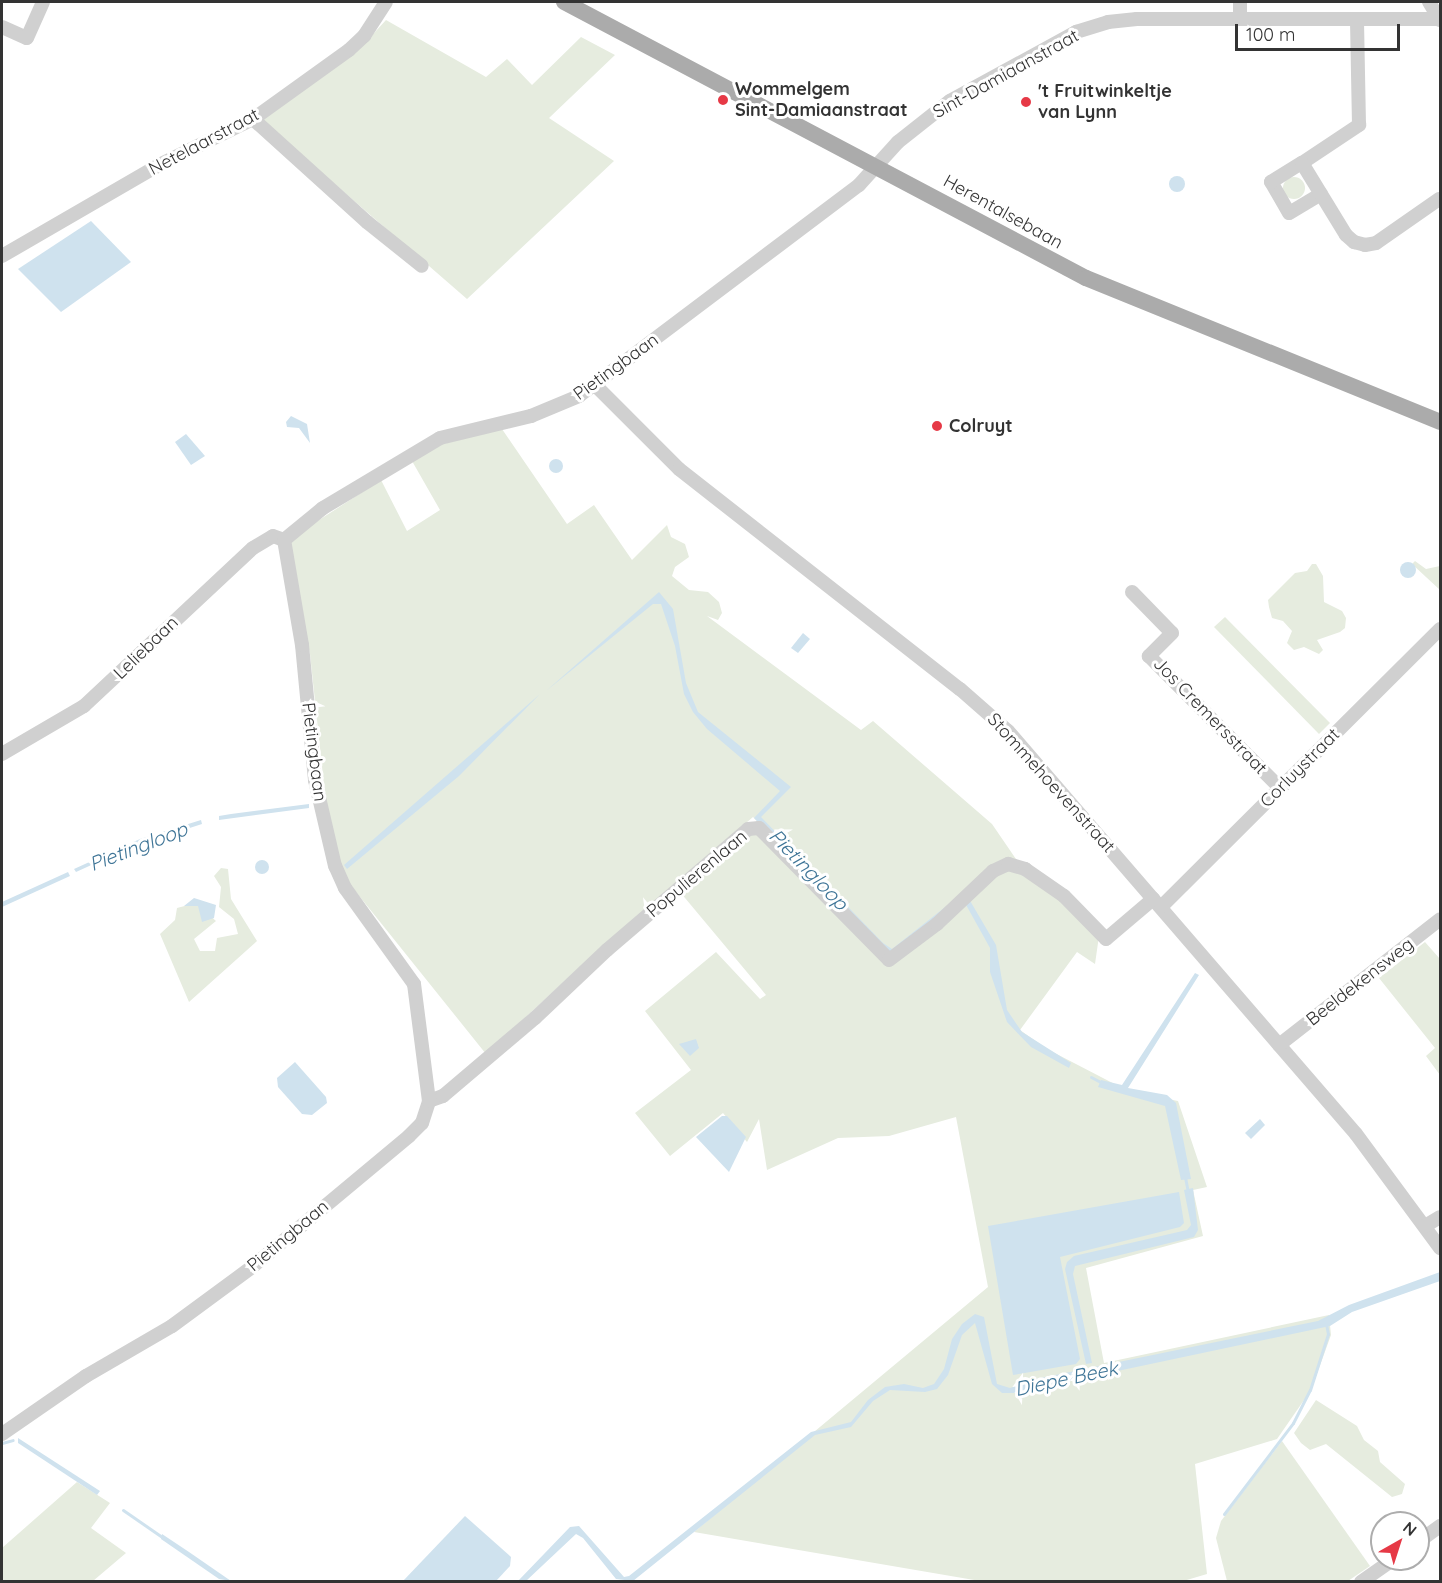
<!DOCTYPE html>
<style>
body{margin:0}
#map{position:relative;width:1442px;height:1583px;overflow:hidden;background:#fff;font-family:Quicksand,sans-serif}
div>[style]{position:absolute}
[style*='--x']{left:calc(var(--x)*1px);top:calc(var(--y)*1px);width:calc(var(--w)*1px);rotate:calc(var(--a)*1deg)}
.green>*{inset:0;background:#e6ecdf}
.round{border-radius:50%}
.water>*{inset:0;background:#cfe2ee}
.stream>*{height:3px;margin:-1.5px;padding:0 1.5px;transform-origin:1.5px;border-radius:1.5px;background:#cfe2ee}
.minor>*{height:14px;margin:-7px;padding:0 7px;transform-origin:7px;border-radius:7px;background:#d0d0d0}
.major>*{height:16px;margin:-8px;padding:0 8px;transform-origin:8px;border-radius:8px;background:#ababab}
.dots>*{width:16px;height:16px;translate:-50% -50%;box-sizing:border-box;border:3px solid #fff;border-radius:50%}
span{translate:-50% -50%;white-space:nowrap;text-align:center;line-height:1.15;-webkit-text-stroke:6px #fff;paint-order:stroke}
.street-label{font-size:18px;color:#333}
.poi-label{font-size:18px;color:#333;font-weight:700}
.left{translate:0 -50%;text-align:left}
.water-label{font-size:20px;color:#3f7597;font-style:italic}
.frame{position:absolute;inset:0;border:3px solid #333;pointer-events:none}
.north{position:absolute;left:1370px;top:1511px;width:60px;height:60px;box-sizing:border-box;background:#fff;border:2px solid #adadad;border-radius:50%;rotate:39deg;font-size:16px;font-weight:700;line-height:24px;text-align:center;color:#333}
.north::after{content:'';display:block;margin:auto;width:21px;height:27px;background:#e63946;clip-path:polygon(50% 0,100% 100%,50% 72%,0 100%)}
.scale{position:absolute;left:1235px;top:24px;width:165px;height:27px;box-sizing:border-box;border:3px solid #333;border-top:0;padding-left:8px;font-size:18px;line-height:21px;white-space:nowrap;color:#333;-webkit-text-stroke:4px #fff;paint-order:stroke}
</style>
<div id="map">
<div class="green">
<div style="clip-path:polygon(386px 20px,486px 77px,507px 59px,532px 85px,581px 37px,615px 55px,549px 118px,614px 161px,467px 299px,261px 120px,364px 44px)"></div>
<div class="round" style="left:1283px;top:177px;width:22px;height:22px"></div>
<div style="clip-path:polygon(502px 429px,567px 524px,594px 505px,632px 560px,667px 525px,671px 537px,685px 544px,689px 557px,675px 567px,672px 576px,689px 590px,708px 592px,719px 602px,722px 613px,718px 620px,707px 616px,861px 730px,873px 721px,992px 824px,1018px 862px,1004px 861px,889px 955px,753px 817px,598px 950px,486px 1054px,344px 877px,328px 823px,310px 654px,288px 544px,299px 533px,381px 480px,407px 531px,440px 510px,412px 461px,443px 444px)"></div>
<div style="clip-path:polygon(1415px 561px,1426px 569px,1440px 566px,1440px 590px,1412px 564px)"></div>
<div style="clip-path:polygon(1312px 564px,1316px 564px,1323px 576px,1324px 602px,1342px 611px,1346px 618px,1345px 628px,1340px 632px,1317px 640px,1323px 650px,1319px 654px,1304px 647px,1294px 650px,1287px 643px,1292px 631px,1283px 621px,1272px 618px,1269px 607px,1268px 600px,1295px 573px,1307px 571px)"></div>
<div style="clip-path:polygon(1225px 617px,1330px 723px,1319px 734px,1214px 627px)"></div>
<div style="clip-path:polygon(758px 834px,881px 958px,993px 875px,1011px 869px,1052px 892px,1099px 936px,1095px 964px,1077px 952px,1020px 1030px,1047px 1049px,1128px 1091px,1178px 1101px,1207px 1187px,1193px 1190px,1203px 1236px,1086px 1268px,1104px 1363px,1329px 1315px,1331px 1335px,1311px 1390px,1277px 1439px,1195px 1464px,1207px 1574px,1180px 1582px,980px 1581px,694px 1532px,988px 1287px,956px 1117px,889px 1136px,838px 1138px,767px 1170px,759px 1119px,747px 1142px,723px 1113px,670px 1156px,635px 1113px,691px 1070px,645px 1011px,716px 952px,760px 999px,766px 995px,680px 892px,747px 835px)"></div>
<div style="clip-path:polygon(221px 868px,228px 869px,231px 899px,257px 941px,189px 1002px,160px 934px,175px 920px,177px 908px,196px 903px,216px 921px,194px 939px,200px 951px,215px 951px,217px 938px,238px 934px,234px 919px,219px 907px,221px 887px,214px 876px)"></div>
<div style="clip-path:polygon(1425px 942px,1440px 959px,1440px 1075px,1426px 1056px,1435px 1048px,1379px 978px)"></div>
<div style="clip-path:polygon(1316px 1400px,1357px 1426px,1364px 1440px,1378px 1451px,1380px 1462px,1405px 1484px,1402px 1494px,1392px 1497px,1326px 1444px,1310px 1450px,1301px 1443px,1294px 1433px)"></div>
<div style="clip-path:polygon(1282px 1441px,1370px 1566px,1348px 1581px,1227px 1581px,1216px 1538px,1221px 1521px)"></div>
<div style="clip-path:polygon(77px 1482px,110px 1503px,91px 1528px,126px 1553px,93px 1581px,2px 1582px,2px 1548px)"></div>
</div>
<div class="water">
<div class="round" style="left:1169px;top:176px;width:16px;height:16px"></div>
<div style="clip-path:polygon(91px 221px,131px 262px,61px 312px,18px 269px)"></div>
<div style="clip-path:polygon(291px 416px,307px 424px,310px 443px,299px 428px,287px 427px,286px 422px)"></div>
<div style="clip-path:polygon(186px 434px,205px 456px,191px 465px,175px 442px)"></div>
<div class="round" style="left:549px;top:459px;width:14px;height:14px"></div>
<div class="round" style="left:1400px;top:562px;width:16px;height:16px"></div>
<div style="clip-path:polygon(659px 592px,673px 609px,686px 683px,698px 712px,791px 787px,761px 817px,883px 943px,892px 949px,963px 893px,893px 953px,887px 952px,754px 818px,780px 791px,707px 729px,693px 712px,684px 694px,675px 646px,661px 604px,653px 604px,546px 691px)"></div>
<div style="clip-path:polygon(803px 633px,810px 639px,798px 653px,791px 648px)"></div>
<div style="clip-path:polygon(540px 694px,459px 776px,347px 869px,344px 865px)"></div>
<div style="clip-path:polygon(309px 804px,309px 808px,219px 820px,219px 816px,231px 814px)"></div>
<div style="clip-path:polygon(201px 820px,202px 824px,131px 847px,76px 872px,74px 869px,140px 839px)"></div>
<div class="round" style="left:255px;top:860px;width:14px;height:14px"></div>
<div style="clip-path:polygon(68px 872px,70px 876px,2px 907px,2px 902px)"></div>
<div style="clip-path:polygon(194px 898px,216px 905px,214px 918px,202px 922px,198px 906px,184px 906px)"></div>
<div style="clip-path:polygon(969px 899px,996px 945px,1007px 1010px,1022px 1032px,1071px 1063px,1069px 1068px,1031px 1047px,1007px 1022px,990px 972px,990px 948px,965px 903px)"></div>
<div style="clip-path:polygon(1195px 973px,1199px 975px,1128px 1088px,1167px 1095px,1176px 1103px,1191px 1179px,1181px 1180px,1165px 1106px,1098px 1087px,1101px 1080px,1122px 1085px)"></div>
<div style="clip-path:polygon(696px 1039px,699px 1048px,690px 1056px,679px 1044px)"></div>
<div style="clip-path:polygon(295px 1062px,326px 1097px,327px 1103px,312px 1115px,302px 1114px,278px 1087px,277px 1078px)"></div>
<div style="clip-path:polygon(722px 1116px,727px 1116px,746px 1137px,729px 1172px,696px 1137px)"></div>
<div style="clip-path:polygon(1260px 1119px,1265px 1125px,1251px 1139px,1245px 1133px)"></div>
<div style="clip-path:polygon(1193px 1188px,1198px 1230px,1194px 1237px,1075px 1266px,1073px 1274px,1092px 1363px,1086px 1364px,1065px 1269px,1067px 1262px,1074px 1256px,1187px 1230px,1191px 1225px,1184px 1190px)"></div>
<div style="clip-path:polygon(1179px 1192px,1184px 1223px,1180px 1227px,1060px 1257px,1080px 1359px,1076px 1364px,1013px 1375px,988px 1226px)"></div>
<div style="clip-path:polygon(1440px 1272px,1440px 1281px,1352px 1312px,1330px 1326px,1014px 1393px,1002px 1393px,992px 1384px,975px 1323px,962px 1335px,948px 1375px,937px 1389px,925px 1392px,890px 1390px,873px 1401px,851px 1427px,815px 1435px,633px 1581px,616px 1579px,583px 1538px,576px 1534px,526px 1581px,518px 1581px,570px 1527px,579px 1526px,624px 1577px,629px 1576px,811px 1432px,851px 1422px,868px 1400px,885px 1387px,904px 1384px,923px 1388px,934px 1384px,944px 1369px,952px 1339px,962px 1324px,975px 1314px,984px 1317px,997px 1384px,1010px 1388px,1036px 1379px,1318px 1321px,1349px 1305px)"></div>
<div style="clip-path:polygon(18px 1438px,100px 1491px,97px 1495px,18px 1443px)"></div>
<div style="clip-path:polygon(465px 1516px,511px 1557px,510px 1566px,496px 1581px,403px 1581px)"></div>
<div style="clip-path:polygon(162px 1534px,189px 1552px,231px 1581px,219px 1579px,161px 1539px)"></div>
</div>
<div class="stream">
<div style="--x:1091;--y:1077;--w:15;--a:28"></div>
<div style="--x:1185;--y:1177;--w:15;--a:79"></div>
<div style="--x:2;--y:1443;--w:11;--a:-15"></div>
<div style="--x:123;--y:1510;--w:47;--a:34.7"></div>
<div style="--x:1224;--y:1514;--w:114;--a:-52.8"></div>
<div style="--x:1293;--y:1423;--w:37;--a:-63"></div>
<div style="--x:1310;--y:1390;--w:59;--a:-72.2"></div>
<div style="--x:1328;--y:1334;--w:10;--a:-101"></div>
</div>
<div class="minor">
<div style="--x:1240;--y:2;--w:16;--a:90"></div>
<div style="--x:1429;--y:2;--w:21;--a:59"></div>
<div style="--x:2;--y:27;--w:27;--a:24"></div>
<div style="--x:27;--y:38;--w:39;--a:-66"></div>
<div style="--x:253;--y:119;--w:154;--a:42.1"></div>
<div style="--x:367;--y:222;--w:70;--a:38.7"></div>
<div style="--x:1302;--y:163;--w:69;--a:-33.7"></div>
<div style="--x:1359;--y:125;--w:106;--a:-91.1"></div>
<div style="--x:1321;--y:194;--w:37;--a:149"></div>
<div style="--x:1289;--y:213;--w:36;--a:-120"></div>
<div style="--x:1271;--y:182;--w:36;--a:-32"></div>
<div style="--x:1302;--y:163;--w:84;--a:58.6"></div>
<div style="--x:1346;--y:235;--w:11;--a:41"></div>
<div style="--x:1354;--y:242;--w:11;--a:15"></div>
<div style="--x:1365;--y:245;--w:11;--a:-10"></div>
<div style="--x:1376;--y:243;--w:77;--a:-34.9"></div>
<div style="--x:2;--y:256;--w:181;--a:-30.1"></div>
<div style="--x:159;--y:165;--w:105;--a:-26.1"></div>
<div style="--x:253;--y:119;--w:118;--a:-35.7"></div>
<div style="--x:349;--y:50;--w:21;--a:-43"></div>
<div style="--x:364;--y:36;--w:40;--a:-57.1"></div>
<div style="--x:595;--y:385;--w:119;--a:45"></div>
<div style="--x:679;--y:469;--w:357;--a:38.1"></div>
<div style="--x:960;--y:689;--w:64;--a:41.2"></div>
<div style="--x:1008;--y:731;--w:532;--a:49.19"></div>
<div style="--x:1356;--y:1134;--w:142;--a:53.6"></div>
<div style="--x:284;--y:540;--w:50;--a:-39.4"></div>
<div style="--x:323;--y:508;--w:136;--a:-30.9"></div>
<div style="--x:440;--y:438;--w:94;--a:-13.6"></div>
<div style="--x:531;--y:416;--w:52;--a:-22.6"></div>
<div style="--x:579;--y:396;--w:351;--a:-37"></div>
<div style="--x:859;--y:185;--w:58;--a:-47.8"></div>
<div style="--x:898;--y:142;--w:66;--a:-38.3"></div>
<div style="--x:950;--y:101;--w:144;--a:-28.7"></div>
<div style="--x:1076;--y:32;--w:34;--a:-17"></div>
<div style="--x:1108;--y:22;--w:29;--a:-6"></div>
<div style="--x:1137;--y:19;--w:303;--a:0"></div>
<div style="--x:1132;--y:592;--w:57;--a:45.7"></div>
<div style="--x:1172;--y:633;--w:33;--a:135"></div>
<div style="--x:1149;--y:656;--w:186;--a:45.2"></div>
<div style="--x:2;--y:754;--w:95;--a:-30.3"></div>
<div style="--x:84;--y:706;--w:231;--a:-43.1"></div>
<div style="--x:253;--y:548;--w:23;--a:-31"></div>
<div style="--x:273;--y:536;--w:12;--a:20"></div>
<div style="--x:1161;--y:907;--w:394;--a:-44.9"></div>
<div style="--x:1279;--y:1045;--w:204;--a:-38"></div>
<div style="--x:429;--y:1101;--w:15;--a:-20"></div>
<div style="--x:443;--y:1096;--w:121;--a:-40.3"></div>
<div style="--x:535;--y:1018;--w:99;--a:-43.4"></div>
<div style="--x:607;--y:950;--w:186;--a:-40.6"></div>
<div style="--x:748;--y:829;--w:11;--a:-5"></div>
<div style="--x:759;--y:828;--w:185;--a:45.4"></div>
<div style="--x:889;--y:960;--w:60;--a:-36.9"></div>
<div style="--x:937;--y:924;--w:77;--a:-43.4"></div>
<div style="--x:993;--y:871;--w:17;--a:-25"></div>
<div style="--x:1008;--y:864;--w:18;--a:16"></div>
<div style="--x:1025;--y:869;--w:47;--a:34.7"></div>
<div style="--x:1064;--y:896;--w:60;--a:45.7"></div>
<div style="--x:1106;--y:939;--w:62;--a:-40.4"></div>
<div style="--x:1425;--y:1226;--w:17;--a:-31"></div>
<div style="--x:2;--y:1434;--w:102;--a:-34.6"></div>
<div style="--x:86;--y:1376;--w:99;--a:-30.2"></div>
<div style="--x:172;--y:1326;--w:99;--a:-36.4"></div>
<div style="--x:252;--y:1267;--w:204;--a:-39.8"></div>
<div style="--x:409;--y:1136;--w:18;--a:-45"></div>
<div style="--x:422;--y:1123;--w:23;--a:-72"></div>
<div style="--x:429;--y:1101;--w:118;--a:-97.3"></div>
<div style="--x:414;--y:984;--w:118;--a:-125.7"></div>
<div style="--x:345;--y:888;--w:24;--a:-114"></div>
<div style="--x:335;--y:866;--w:88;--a:-103.1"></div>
<div style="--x:315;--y:780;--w:136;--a:-95.5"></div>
<div style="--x:302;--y:645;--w:107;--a:-99.7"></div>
<div style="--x:1418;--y:1542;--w:27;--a:-36"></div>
<div style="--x:1361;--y:1582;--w:40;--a:-34.9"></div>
</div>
<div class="major">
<div style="--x:564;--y:2;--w:590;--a:27.87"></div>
<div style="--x:1086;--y:278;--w:382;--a:22.1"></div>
</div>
<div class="dots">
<div style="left:723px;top:100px;background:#e63946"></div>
<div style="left:1026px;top:102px;background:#e63946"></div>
<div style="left:937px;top:426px;background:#e63946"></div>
</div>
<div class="street-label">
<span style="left:1006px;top:74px;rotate:-29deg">Sint-Damiaanstraat</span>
<span style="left:204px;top:142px;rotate:-28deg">Netelaarstraat</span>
<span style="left:1003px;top:212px;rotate:29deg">Herentalsebaan</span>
<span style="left:616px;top:367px;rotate:-36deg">Pietingbaan</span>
<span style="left:146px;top:648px;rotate:-44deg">Leliebaan</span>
<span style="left:1210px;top:716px;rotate:46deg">Jos Cremersstraat</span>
<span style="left:314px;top:752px;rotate:83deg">Pietingbaan</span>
<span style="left:1300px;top:768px;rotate:-45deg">Corluystraat</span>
<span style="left:1051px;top:783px;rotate:48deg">Stommehoevenstraat</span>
<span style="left:697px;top:874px;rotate:-40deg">Populierenlaan</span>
<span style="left:1360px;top:982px;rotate:-38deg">Beeldekensweg</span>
<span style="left:288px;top:1236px;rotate:-40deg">Pietingbaan</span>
</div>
<div class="poi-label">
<span class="left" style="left:735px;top:100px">Wommelgem<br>Sint-Damiaanstraat</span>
<span class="left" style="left:1038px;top:102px">'t Fruitwinkeltje<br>van Lynn</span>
<span class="left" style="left:949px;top:426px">Colruyt</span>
</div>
<div class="water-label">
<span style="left:138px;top:846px;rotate:-21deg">Pietingloop</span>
<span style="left:809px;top:869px;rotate:46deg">Pietingloop</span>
<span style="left:1066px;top:1378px;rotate:-12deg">Diepe Beek</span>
</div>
<div class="frame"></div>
<div class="north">N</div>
<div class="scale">100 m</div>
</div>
